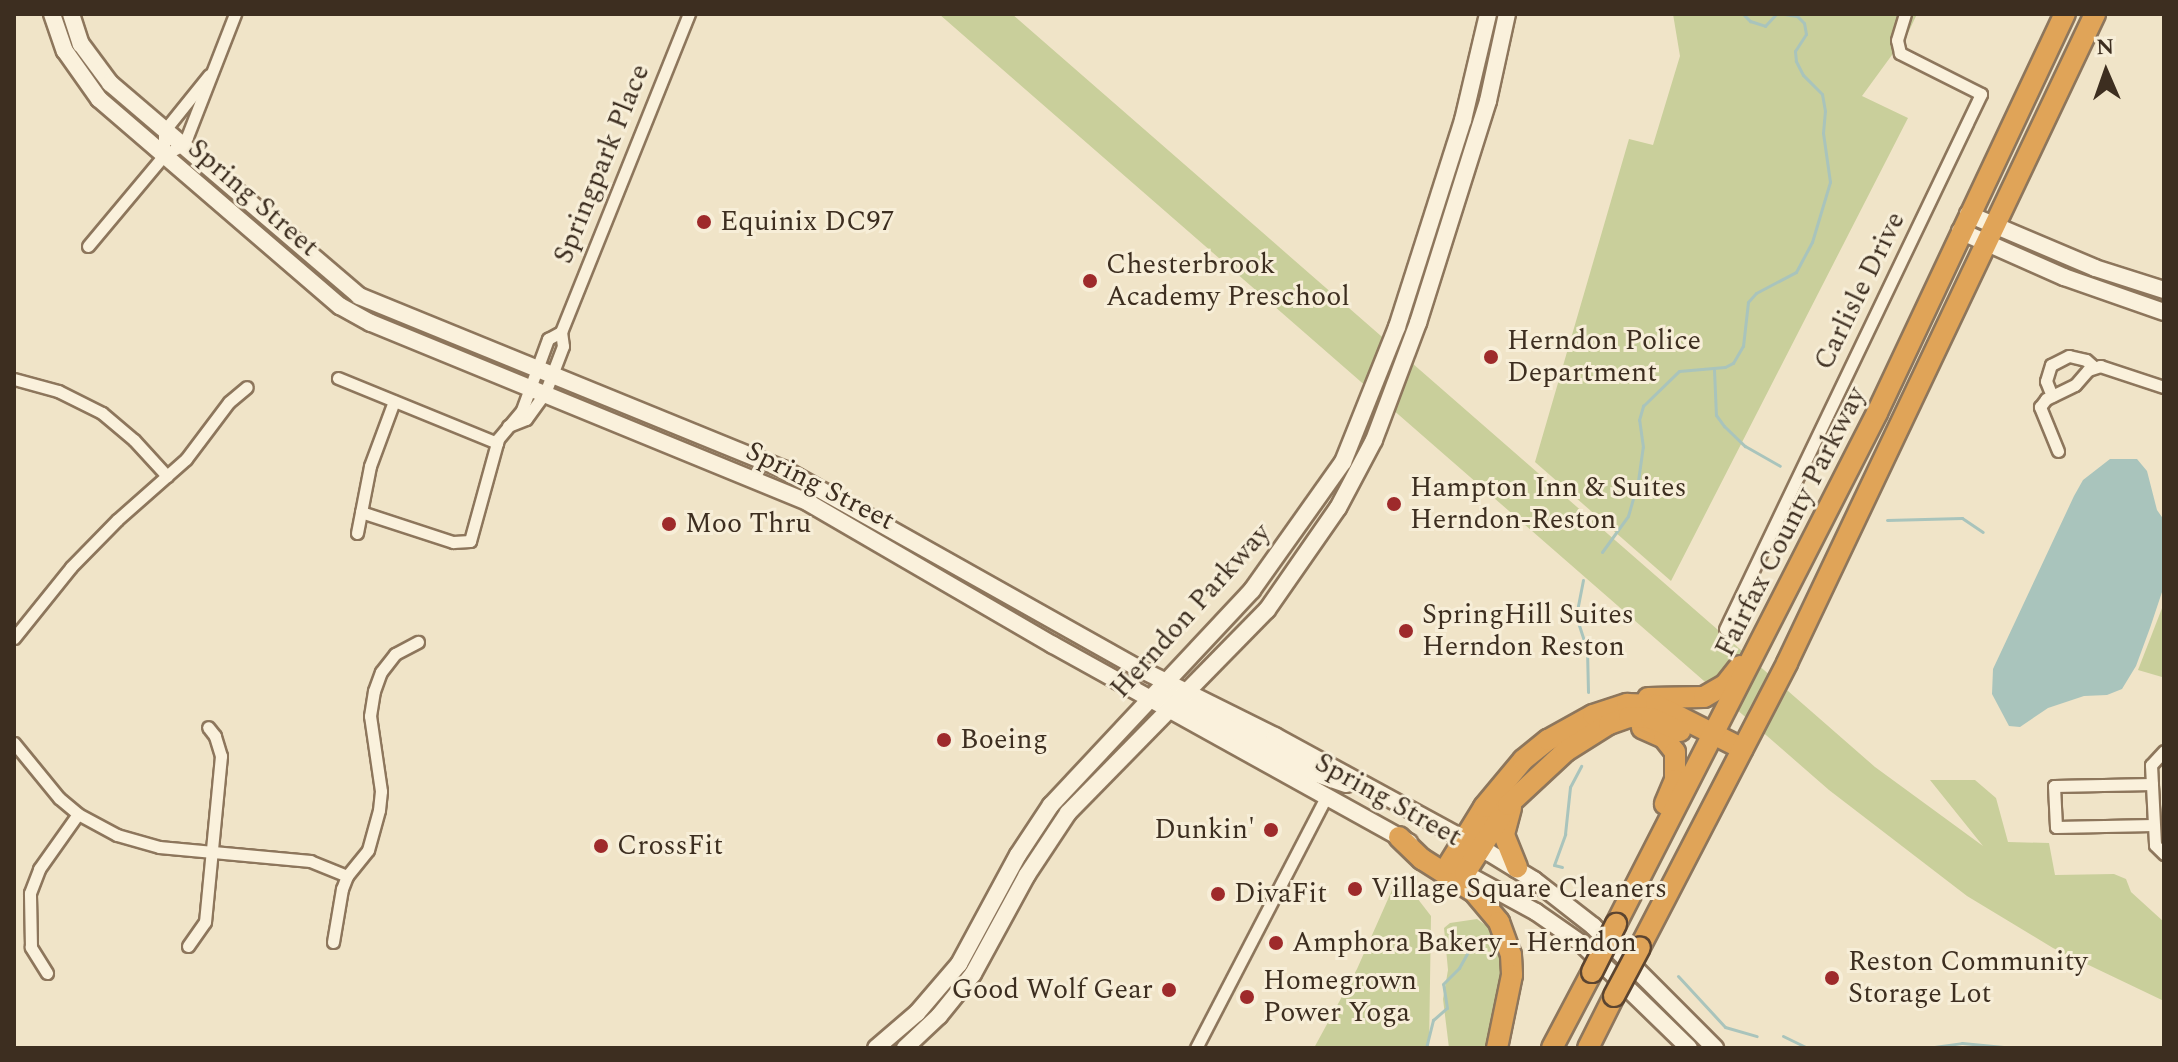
<!DOCTYPE html>
<style>
body{margin:0}
#map{position:relative;width:2178px;height:1062px;overflow:hidden;background:#f0e4c8;font-family:Spectral,serif}
div>[style]{position:absolute}
[style*='--x']{left:calc(var(--x)*1px);top:calc(var(--y)*1px);width:calc(var(--w)*1px);rotate:calc(var(--a)*1deg)}
.green>*{inset:0;background:#c9cf9b}
.water>*{inset:0;background:#a9c4bc}
.stream>*{height:3px;margin:-1.5px;padding:0 1.5px;transform-origin:1.5px;border-radius:1.5px;background:#a9c4bc}
.roads{filter:drop-shadow(2px 0 #8d765c) drop-shadow(-2px 0 #8d765c) drop-shadow(0 2px #8d765c) drop-shadow(0 -2px #8d765c)}
.street>*{height:11px;margin:-5.5px;padding:0 5.5px;transform-origin:5.5px;border-radius:5.5px;background:#faf1dc}
.secondary>*{height:16px;margin:-8px;padding:0 8px;transform-origin:8px;border-radius:8px;background:#faf1dc}
.highway>*{height:20px;margin:-10px;padding:0 10px;transform-origin:10px;border-radius:10px;background:#e0a458}
.bridges{filter:drop-shadow(2px 0 #5b4430) drop-shadow(-2px 0 #5b4430) drop-shadow(0 2px #5b4430) drop-shadow(0 -2px #5b4430)}
.highway-bridge>*{height:20px;margin:-10px;padding:0 10px;transform-origin:10px;border-radius:10px;background:#e0a458}
.dots>*{width:22px;height:22px;translate:-50% -50%;box-sizing:border-box;border:4px solid #f7eed8;border-radius:50%}
span{translate:-50% -50%;white-space:nowrap;text-align:center;line-height:1.15;-webkit-text-stroke:6px #f7eed8;paint-order:stroke}
.street-label{font-size:28px;color:#3d2e20}
.poi-label{font-size:28px;color:#3d2e20}
.left{translate:0 -50%;text-align:left}
.right{translate:-100% -50%;text-align:right}
.frame{position:absolute;inset:0;border:16px solid #3d2e20;pointer-events:none}
.north{position:absolute;left:2066px;top:32px;width:80px;height:80px;-webkit-text-stroke:6px #f7eed8;paint-order:stroke;rotate:358deg;font-size:22px;font-weight:700;line-height:32px;text-align:center;color:#3d2e20}
.north::after{content:'';display:block;margin:auto;width:28px;height:36px;background:#3d2e20;clip-path:polygon(50% 0,100% 100%,50% 72%,0 100%)}
</style>
<div id="map">
<div class="green">
<div style="clip-path:polygon(939px 14px,1012px 14px,1875px 767px,1983px 846px,1930px 780px,1975px 780px,1996px 798px,2008px 842px,2049px 843px,2055px 875px,2114px 874px,2126px 879px,2131px 892px,2164px 922px,2164px 1001px,2053px 948px,1967px 896px,1829px 790px)"></div>
<div style="clip-path:polygon(1673px 14px,1917px 14px,1908px 33px,1862px 96px,1908px 118px,1671px 581px,1535px 462px,1629px 139px,1653px 145px,1680px 56px)"></div>
<div style="clip-path:polygon(2164px 603px,2164px 675px,2162px 677px,2138px 670px)"></div>
<div style="clip-path:polygon(1400px 887px,1414px 894px,1431px 916px,1429px 1048px,1314px 1048px,1357px 969px,1392px 890px)"></div>
<div style="clip-path:polygon(1477px 919px,1488px 927px,1499px 953px,1502px 976px,1486px 1048px,1449px 1048px,1443px 999px,1448px 970px,1444px 928px,1450px 923px)"></div>
</div>
<div class="water">
<div style="clip-path:polygon(2110px 459px,2137px 459px,2147px 471px,2157px 510px,2164px 520px,2164px 586px,2150px 628px,2136px 666px,2122px 689px,2107px 695px,2084px 696px,2048px 708px,2020px 727px,2009px 726px,1992px 694px,1993px 669px,2074px 496px,2083px 480px)"></div>
</div>
<div class="stream">
<div style="--x:1743;--y:14;--w:10;--a:45"></div>
<div style="--x:1750;--y:21;--w:16;--a:18"></div>
<div style="--x:1765;--y:26;--w:16;--a:-47"></div>
<div style="--x:1714;--y:370;--w:45;--a:87.5"></div>
<div style="--x:1716;--y:415;--w:14;--a:54"></div>
<div style="--x:1724;--y:426;--w:29;--a:44"></div>
<div style="--x:1745;--y:446;--w:40;--a:29.7"></div>
<div style="--x:1887;--y:520;--w:75;--a:-1.5"></div>
<div style="--x:1962;--y:518;--w:25;--a:34"></div>
<div style="--x:1602;--y:552;--w:44;--a:-54.2"></div>
<div style="--x:1628;--y:516;--w:36;--a:-74"></div>
<div style="--x:1638;--y:481;--w:34;--a:-82"></div>
<div style="--x:1643;--y:447;--w:27;--a:-98"></div>
<div style="--x:1639;--y:420;--w:15;--a:-74"></div>
<div style="--x:1643;--y:406;--w:50;--a:-44.2"></div>
<div style="--x:1679;--y:371;--w:46;--a:-5"></div>
<div style="--x:1725;--y:367;--w:9;--a:-27"></div>
<div style="--x:1733;--y:363;--w:20;--a:-60"></div>
<div style="--x:1743;--y:346;--w:44;--a:-83.5"></div>
<div style="--x:1748;--y:302;--w:12;--a:-48"></div>
<div style="--x:1756;--y:293;--w:45;--a:-27.7"></div>
<div style="--x:1796;--y:272;--w:34;--a:-62"></div>
<div style="--x:1812;--y:242;--w:63;--a:-73.3"></div>
<div style="--x:1830;--y:182;--w:49;--a:-98.1"></div>
<div style="--x:1823;--y:133;--w:22;--a:-85"></div>
<div style="--x:1825;--y:111;--w:17;--a:-100"></div>
<div style="--x:1822;--y:94;--w:27;--a:-135"></div>
<div style="--x:1803;--y:75;--w:16;--a:-117"></div>
<div style="--x:1796;--y:61;--w:10;--a:-96"></div>
<div style="--x:1795;--y:51;--w:20;--a:-57"></div>
<div style="--x:1806;--y:34;--w:11;--a:-100"></div>
<div style="--x:1804;--y:23;--w:10;--a:-135"></div>
<div style="--x:1797;--y:16;--w:13;--a:-171"></div>
<div style="--x:1583;--y:580;--w:37;--a:101"></div>
<div style="--x:1576;--y:616;--w:36;--a:72"></div>
<div style="--x:1587;--y:650;--w:42;--a:88.6"></div>
<div style="--x:1562;--y:867;--w:8;--a:-166"></div>
<div style="--x:1554;--y:865;--w:33;--a:-70"></div>
<div style="--x:1565;--y:834;--w:47;--a:-83.9"></div>
<div style="--x:1570;--y:787;--w:24;--a:-62"></div>
<div style="--x:1678;--y:976;--w:69;--a:47.3"></div>
<div style="--x:1725;--y:1027;--w:33;--a:16"></div>
<div style="--x:1783;--y:1036;--w:28;--a:26"></div>
<div style="--x:1426;--y:1048;--w:29;--a:-76"></div>
<div style="--x:1433;--y:1020;--w:18;--a:-41"></div>
<div style="--x:1447;--y:1008;--w:24;--a:-99"></div>
<div style="--x:1443;--y:984;--w:23;--a:-45"></div>
<div style="--x:1459;--y:968;--w:26;--a:-61"></div>
<div style="--x:1472;--y:945;--w:18;--a:-29"></div>
<div style="--x:1927;--y:1048;--w:35;--a:-8"></div>
<div style="--x:1962;--y:1043;--w:52;--a:5.5"></div>
</div>
<div class="roads">
<div class="street">
<div style="--x:164;--y:155;--w:24;--a:-90"></div>
<div style="--x:164;--y:131;--w:72;--a:-51.2"></div>
<div style="--x:88;--y:246;--w:119;--a:-50.1"></div>
<div style="--x:164;--y:155;--w:19;--a:-28"></div>
<div style="--x:181;--y:146;--w:11;--a:-56"></div>
<div style="--x:187;--y:137;--w:132;--a:-68.7"></div>
<div style="--x:338;--y:378;--w:172;--a:22.2"></div>
<div style="--x:14;--y:379;--w:46;--a:15.3"></div>
<div style="--x:58;--y:391;--w:49;--a:26.6"></div>
<div style="--x:102;--y:413;--w:42;--a:40.2"></div>
<div style="--x:134;--y:440;--w:49;--a:47.5"></div>
<div style="--x:2052;--y:396;--w:16;--a:-112"></div>
<div style="--x:2046;--y:381;--w:17;--a:-73"></div>
<div style="--x:2051;--y:365;--w:20;--a:-27"></div>
<div style="--x:2069;--y:356;--w:17;--a:13"></div>
<div style="--x:2086;--y:360;--w:9;--a:41"></div>
<div style="--x:508;--y:426;--w:19;--a:-21"></div>
<div style="--x:526;--y:419;--w:32;--a:-54"></div>
<div style="--x:545;--y:393;--w:50;--a:-69"></div>
<div style="--x:563;--y:346;--w:14;--a:-98"></div>
<div style="--x:561;--y:332;--w:343;--a:-68.1"></div>
<div style="--x:2058;--y:451;--w:48;--a:-112.2"></div>
<div style="--x:2040;--y:407;--w:10;--a:-53"></div>
<div style="--x:2046;--y:399;--w:32;--a:-26"></div>
<div style="--x:2075;--y:385;--w:20;--a:-49"></div>
<div style="--x:2088;--y:370;--w:13;--a:-18"></div>
<div style="--x:2100;--y:366;--w:67;--a:18.2"></div>
<div style="--x:361;--y:512;--w:97;--a:18.1"></div>
<div style="--x:453;--y:542;--w:17;--a:-3"></div>
<div style="--x:470;--y:541;--w:106;--a:-74.6"></div>
<div style="--x:498;--y:439;--w:38;--a:-50"></div>
<div style="--x:522;--y:410;--w:76;--a:-69.9"></div>
<div style="--x:548;--y:339;--w:15;--a:-28"></div>
<div style="--x:357;--y:533;--w:68;--a:-79"></div>
<div style="--x:370;--y:466;--w:69;--a:-69.7"></div>
<div style="--x:1725;--y:629;--w:593;--a:-64.43"></div>
<div style="--x:1981;--y:94;--w:91;--a:-153.2"></div>
<div style="--x:1900;--y:53;--w:13;--a:-103"></div>
<div style="--x:1897;--y:40;--w:27;--a:-73"></div>
<div style="--x:14;--y:638;--w:91;--a:-51.2"></div>
<div style="--x:71;--y:567;--w:66;--a:-45.6"></div>
<div style="--x:117;--y:520;--w:92;--a:-41.5"></div>
<div style="--x:186;--y:459;--w:71;--a:-53"></div>
<div style="--x:229;--y:402;--w:23;--a:-40"></div>
<div style="--x:14;--y:743;--w:71;--a:50.7"></div>
<div style="--x:59;--y:798;--w:25;--a:40"></div>
<div style="--x:78;--y:814;--w:44;--a:28.3"></div>
<div style="--x:117;--y:835;--w:44;--a:15.9"></div>
<div style="--x:159;--y:847;--w:152;--a:5.3"></div>
<div style="--x:310;--y:861;--w:40;--a:22"></div>
<div style="--x:2164;--y:751;--w:19;--a:133"></div>
<div style="--x:2151;--y:765;--w:80;--a:87.1"></div>
<div style="--x:2155;--y:845;--w:13;--a:45"></div>
<div style="--x:2152;--y:784;--w:98;--a:178.8"></div>
<div style="--x:2054;--y:786;--w:41;--a:87.2"></div>
<div style="--x:2056;--y:827;--w:97;--a:-1.2"></div>
<div style="--x:333;--y:942;--w:54;--a:-80.4"></div>
<div style="--x:342;--y:889;--w:14;--a:-69"></div>
<div style="--x:347;--y:876;--w:33;--a:-51"></div>
<div style="--x:368;--y:850;--w:41;--a:-74.6"></div>
<div style="--x:379;--y:810;--w:19;--a:-84"></div>
<div style="--x:381;--y:791;--w:76;--a:-98.3"></div>
<div style="--x:370;--y:716;--w:25;--a:-81"></div>
<div style="--x:374;--y:691;--w:20;--a:-70"></div>
<div style="--x:381;--y:672;--w:23;--a:-52"></div>
<div style="--x:395;--y:654;--w:26;--a:-28"></div>
<div style="--x:188;--y:946;--w:29;--a:-55"></div>
<div style="--x:205;--y:922;--w:167;--a:-84.5"></div>
<div style="--x:221;--y:756;--w:21;--a:-107"></div>
<div style="--x:215;--y:736;--w:11;--a:-128"></div>
<div style="--x:47;--y:973;--w:31;--a:-122"></div>
<div style="--x:31;--y:947;--w:54;--a:-91.1"></div>
<div style="--x:30;--y:893;--w:26;--a:-69"></div>
<div style="--x:39;--y:869;--w:67;--a:-54.7"></div>
<div style="--x:1196;--y:1048;--w:285;--a:-62.6"></div>
</div>
<div class="secondary">
<div style="--x:52;--y:14;--w:39;--a:71"></div>
<div style="--x:65;--y:51;--w:59;--a:54.7"></div>
<div style="--x:99;--y:99;--w:318;--a:40.7"></div>
<div style="--x:340;--y:306;--w:35;--a:29"></div>
<div style="--x:371;--y:323;--w:474;--a:22.3"></div>
<div style="--x:809;--y:503;--w:282;--a:30.2"></div>
<div style="--x:1053;--y:645;--w:407;--a:29"></div>
<div style="--x:71;--y:14;--w:32;--a:72"></div>
<div style="--x:81;--y:44;--w:49;--a:53.4"></div>
<div style="--x:110;--y:83;--w:328;--a:40.5"></div>
<div style="--x:359;--y:296;--w:460;--a:22.2"></div>
<div style="--x:785;--y:470;--w:405;--a:29.3"></div>
<div style="--x:1138;--y:668;--w:153;--a:26.4"></div>
<div style="--x:1275;--y:736;--w:243;--a:28.6"></div>
<div style="--x:1488;--y:852;--w:54;--a:31.3"></div>
<div style="--x:1534;--y:880;--w:75;--a:37.9"></div>
<div style="--x:1593;--y:926;--w:173;--a:45"></div>
<div style="--x:1968;--y:214;--w:138;--a:23"></div>
<div style="--x:2095;--y:268;--w:72;--a:17.7"></div>
<div style="--x:1960;--y:231;--w:114;--a:23.9"></div>
<div style="--x:2064;--y:277;--w:106;--a:19.3"></div>
<div style="--x:1170;--y:697;--w:166;--a:27.6"></div>
<div style="--x:1317;--y:774;--w:31;--a:19"></div>
<div style="--x:1457;--y:869;--w:90;--a:28.6"></div>
<div style="--x:1536;--y:912;--w:56;--a:34.8"></div>
<div style="--x:1582;--y:944;--w:149;--a:44.2"></div>
<div style="--x:876;--y:1048;--w:54;--a:-40.5"></div>
<div style="--x:917;--y:1013;--w:65;--a:-49.4"></div>
<div style="--x:959;--y:964;--w:124;--a:-61.6"></div>
<div style="--x:1018;--y:855;--w:60;--a:-56.6"></div>
<div style="--x:1051;--y:805;--w:294;--a:-46.9"></div>
<div style="--x:1252;--y:590;--w:157;--a:-54.6"></div>
<div style="--x:1343;--y:462;--w:145;--a:-68.2"></div>
<div style="--x:1397;--y:327;--w:217;--a:-72.3"></div>
<div style="--x:1463;--y:120;--w:109;--a:-76.7"></div>
<div style="--x:905;--y:1048;--w:47;--a:-43.3"></div>
<div style="--x:939;--y:1016;--w:54;--a:-51"></div>
<div style="--x:973;--y:974;--w:113;--a:-61.4"></div>
<div style="--x:1027;--y:875;--w:74;--a:-56.5"></div>
<div style="--x:1068;--y:813;--w:284;--a:-45.6"></div>
<div style="--x:1267;--y:610;--w:124;--a:-55.2"></div>
<div style="--x:1338;--y:508;--w:77;--a:-62.1"></div>
<div style="--x:1374;--y:440;--w:125;--a:-69.4"></div>
<div style="--x:1418;--y:323;--w:233;--a:-72.5"></div>
<div style="--x:1488;--y:101;--w:89;--a:-77.7"></div>
</div>
<div class="highway">
<div style="--x:1648;--y:698;--w:56;--a:-1"></div>
<div style="--x:1704;--y:697;--w:24;--a:-30"></div>
<div style="--x:1725;--y:685;--w:24;--a:-52"></div>
<div style="--x:1642;--y:728;--w:24;--a:24"></div>
<div style="--x:1664;--y:738;--w:18;--a:52"></div>
<div style="--x:1675;--y:752;--w:28;--a:90"></div>
<div style="--x:1675;--y:780;--w:26;--a:113"></div>
<div style="--x:1511;--y:808;--w:28;--a:105"></div>
<div style="--x:1504;--y:835;--w:35;--a:68"></div>
<div style="--x:1399;--y:837;--w:32;--a:44"></div>
<div style="--x:1422;--y:859;--w:62;--a:32.4"></div>
<div style="--x:1474;--y:892;--w:39;--a:50"></div>
<div style="--x:1499;--y:922;--w:35;--a:70"></div>
<div style="--x:1511;--y:955;--w:20;--a:87"></div>
<div style="--x:1512;--y:975;--w:75;--a:101.6"></div>
<div style="--x:1449;--y:864;--w:67;--a:-58.4"></div>
<div style="--x:1484;--y:807;--w:61;--a:-50.3"></div>
<div style="--x:1523;--y:760;--w:32;--a:-39"></div>
<div style="--x:1548;--y:740;--w:51;--a:-29.1"></div>
<div style="--x:1593;--y:715;--w:36;--a:-18"></div>
<div style="--x:1627;--y:704;--w:29;--a:2"></div>
<div style="--x:1656;--y:705;--w:97;--a:26.8"></div>
<div style="--x:1465;--y:873;--w:80;--a:-57.7"></div>
<div style="--x:1508;--y:805;--w:79;--a:-43"></div>
<div style="--x:1566;--y:751;--w:51;--a:-32.1"></div>
<div style="--x:1609;--y:724;--w:21;--a:-19"></div>
<div style="--x:1629;--y:717;--w:22;--a:3"></div>
<div style="--x:1651;--y:718;--w:32;--a:24"></div>
<div style="--x:1616;--y:924;--w:574;--a:-62.94"></div>
<div style="--x:1877;--y:413;--w:441;--a:-64.8"></div>
<div style="--x:1640;--y:947;--w:320;--a:-62.6"></div>
<div style="--x:1787;--y:663;--w:718;--a:-64.61"></div>
<div style="--x:1552;--y:1048;--w:86;--a:-62.2"></div>
<div style="--x:1588;--y:1048;--w:58;--a:-63.4"></div>
</div>
</div>
<div class="bridges">
<div class="highway-bridge">
<div style="--x:1592;--y:972;--w:54;--a:-63.4"></div>
<div style="--x:1614;--y:996;--w:55;--a:-62"></div>
</div>
</div>
<div class="dots">
<div style="left:704px;top:222px;background:#9e2a2b"></div>
<div style="left:1090px;top:281px;background:#9e2a2b"></div>
<div style="left:1491px;top:357px;background:#9e2a2b"></div>
<div style="left:1394px;top:504px;background:#9e2a2b"></div>
<div style="left:669px;top:524px;background:#9e2a2b"></div>
<div style="left:1406px;top:631px;background:#9e2a2b"></div>
<div style="left:944px;top:740px;background:#9e2a2b"></div>
<div style="left:1271px;top:830px;background:#9e2a2b"></div>
<div style="left:601px;top:846px;background:#9e2a2b"></div>
<div style="left:1355px;top:889px;background:#9e2a2b"></div>
<div style="left:1218px;top:894px;background:#9e2a2b"></div>
<div style="left:1276px;top:943px;background:#9e2a2b"></div>
<div style="left:1832px;top:978px;background:#9e2a2b"></div>
<div style="left:1169px;top:990px;background:#9e2a2b"></div>
<div style="left:1247px;top:997px;background:#9e2a2b"></div>
</div>
<div class="street-label">
<span style="left:602px;top:164px;rotate:-68deg">Springpark Place</span>
<span style="left:253px;top:198px;rotate:41deg">Spring Street</span>
<span style="left:1860px;top:291px;rotate:-64deg">Carlisle Drive</span>
<span style="left:820px;top:486px;rotate:27deg">Spring Street</span>
<span style="left:1791px;top:522px;rotate:-63deg">Fairfax County Parkway</span>
<span style="left:1191px;top:611px;rotate:-48deg">Herndon Parkway</span>
<span style="left:1388px;top:800px;rotate:29deg">Spring Street</span>
</div>
<div class="poi-label">
<span class="left" style="left:720px;top:222px">Equinix DC97</span>
<span class="left" style="left:1106px;top:281px">Chesterbrook<br>Academy Preschool</span>
<span class="left" style="left:1507px;top:357px">Herndon Police<br>Department</span>
<span class="left" style="left:1410px;top:504px">Hampton Inn &amp; Suites<br>Herndon-Reston</span>
<span class="left" style="left:685px;top:524px">Moo Thru</span>
<span class="left" style="left:1422px;top:631px">SpringHill Suites<br>Herndon Reston</span>
<span class="left" style="left:960px;top:740px">Boeing</span>
<span class="right" style="left:1255px;top:830px">Dunkin'</span>
<span class="left" style="left:617px;top:846px">CrossFit</span>
<span class="left" style="left:1371px;top:889px">Village Square Cleaners</span>
<span class="left" style="left:1234px;top:894px">DivaFit</span>
<span class="left" style="left:1292px;top:943px">Amphora Bakery - Herndon</span>
<span class="left" style="left:1848px;top:978px">Reston Community<br>Storage Lot</span>
<span class="left" style="left:1263px;top:997px">Homegrown<br>Power Yoga</span>
<span class="right" style="left:1153px;top:990px">Good Wolf Gear</span>
</div>
<div class="frame"></div>
<div class="north">N</div>
</div>
